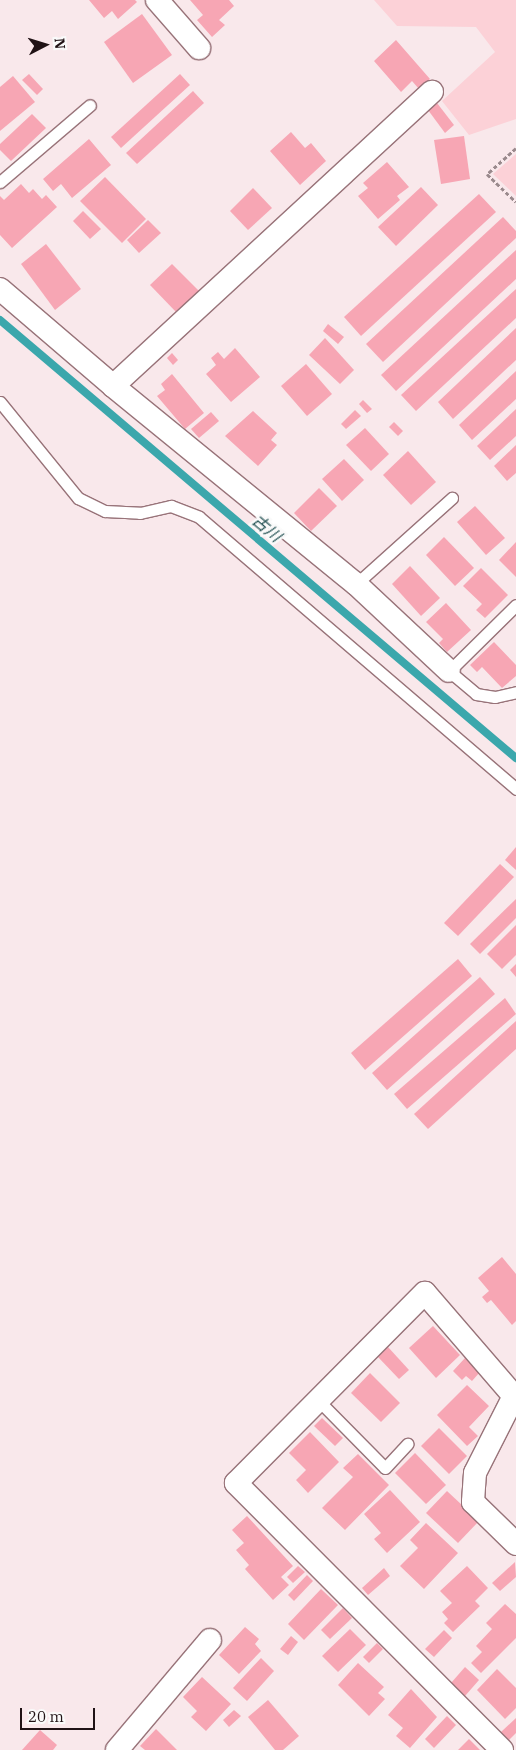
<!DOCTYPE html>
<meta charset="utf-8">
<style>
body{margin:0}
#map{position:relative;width:516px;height:1750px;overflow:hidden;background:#f9e8eb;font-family:"IBM Plex Serif","Noto Sans JP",serif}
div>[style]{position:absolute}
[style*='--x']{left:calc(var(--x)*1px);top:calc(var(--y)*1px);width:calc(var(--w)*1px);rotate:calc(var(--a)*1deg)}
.green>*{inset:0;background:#fcd1d7}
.stream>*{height:8px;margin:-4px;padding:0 4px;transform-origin:4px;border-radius:4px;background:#3ba7ac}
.building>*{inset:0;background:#f7a6b4}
.path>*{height:3px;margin-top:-1.5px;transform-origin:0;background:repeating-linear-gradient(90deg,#99898c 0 4px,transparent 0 6.5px)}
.roads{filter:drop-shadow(1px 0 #987379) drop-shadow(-1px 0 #987379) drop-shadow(0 1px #987379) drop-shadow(0 -1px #987379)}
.service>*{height:11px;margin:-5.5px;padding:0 5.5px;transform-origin:5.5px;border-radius:5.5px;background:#fff}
.minor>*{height:22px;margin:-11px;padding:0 11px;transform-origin:11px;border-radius:11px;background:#fff}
span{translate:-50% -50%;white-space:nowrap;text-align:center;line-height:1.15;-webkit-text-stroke:5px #fafafa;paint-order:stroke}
.water-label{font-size:16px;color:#235153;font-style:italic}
.north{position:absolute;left:20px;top:20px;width:50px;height:50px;-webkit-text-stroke:4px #fafafa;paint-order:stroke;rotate:85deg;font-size:14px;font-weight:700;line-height:20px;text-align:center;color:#201215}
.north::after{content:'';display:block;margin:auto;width:18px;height:22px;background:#201215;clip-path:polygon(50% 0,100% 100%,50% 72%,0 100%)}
.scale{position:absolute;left:20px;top:1708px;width:75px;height:22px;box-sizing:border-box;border:2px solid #201215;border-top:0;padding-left:6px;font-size:15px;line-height:18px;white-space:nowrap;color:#201215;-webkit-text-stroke:4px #fafafa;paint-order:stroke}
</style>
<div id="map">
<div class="green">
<div style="clip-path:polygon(374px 0,516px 0,516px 119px,469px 135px,442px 101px,495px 52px,476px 27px,397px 26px)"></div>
<div style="clip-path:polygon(516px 154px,516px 196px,493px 174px)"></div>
</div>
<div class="stream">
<div style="--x:0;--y:320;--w:677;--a:40.33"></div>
</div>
<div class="building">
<div style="clip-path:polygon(89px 0,135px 0,137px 2px,118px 19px,112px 11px,104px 18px)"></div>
<div style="clip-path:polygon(190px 0,229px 0,234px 6px,219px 20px,225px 25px,212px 37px,197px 20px,203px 15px)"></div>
<div style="clip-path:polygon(142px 14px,172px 55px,133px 83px,104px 42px)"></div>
<div style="clip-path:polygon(396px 40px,430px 79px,419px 89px,412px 81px,401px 92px,374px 61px)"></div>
<div style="clip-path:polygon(29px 74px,43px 89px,37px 95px,22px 80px)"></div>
<div style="clip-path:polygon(180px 74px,190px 85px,121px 148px,111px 137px)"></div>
<div style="clip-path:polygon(13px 76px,35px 102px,0 131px,0 87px)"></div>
<div style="clip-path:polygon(193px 91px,204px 103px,137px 164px,126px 153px)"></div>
<div style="clip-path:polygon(437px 103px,454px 125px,445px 133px,428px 110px)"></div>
<div style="clip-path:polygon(32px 114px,46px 128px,11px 161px,0 150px,0 144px)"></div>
<div style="clip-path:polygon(291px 132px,305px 148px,311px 143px,326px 161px,300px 185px,270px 151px)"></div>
<div style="clip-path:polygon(464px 136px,470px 179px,441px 184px,434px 140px)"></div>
<div style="clip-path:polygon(89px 139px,111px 165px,72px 198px,61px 184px,53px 191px,43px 179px)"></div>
<div style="clip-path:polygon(387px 162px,409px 187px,397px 196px,400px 200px,378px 219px,358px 196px,368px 188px,363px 183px)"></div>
<div style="clip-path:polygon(105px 177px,146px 219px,122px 243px,80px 201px)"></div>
<div style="clip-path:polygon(21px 184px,29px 193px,33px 189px,42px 199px,46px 195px,57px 207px,12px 248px,0 235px,0 196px,4px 200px)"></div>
<div style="clip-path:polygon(421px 187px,438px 205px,396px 246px,378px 227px)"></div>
<div style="clip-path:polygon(253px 188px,272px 208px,248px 230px,230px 211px)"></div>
<div style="clip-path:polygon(479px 194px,496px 212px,361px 336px,344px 317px)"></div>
<div style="clip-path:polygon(83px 211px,101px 229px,90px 239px,73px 221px)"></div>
<div style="clip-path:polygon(503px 217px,516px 231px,516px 238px,383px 362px,366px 344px)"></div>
<div style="clip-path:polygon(148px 220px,161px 233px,139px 253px,127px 240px)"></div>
<div style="clip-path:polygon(46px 244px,81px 289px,55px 310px,21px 264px)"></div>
<div style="clip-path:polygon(516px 250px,516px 279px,396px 391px,381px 375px)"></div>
<div style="clip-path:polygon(172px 264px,199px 291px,177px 313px,150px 285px)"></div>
<div style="clip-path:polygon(516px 289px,516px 318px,416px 411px,401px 395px)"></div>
<div style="clip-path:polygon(328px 324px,344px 337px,338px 344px,323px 331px)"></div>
<div style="clip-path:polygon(516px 328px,516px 360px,453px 419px,438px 402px)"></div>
<div style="clip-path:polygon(325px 338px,354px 370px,340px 384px,309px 355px)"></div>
<div style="clip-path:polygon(235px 348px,260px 377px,231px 402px,206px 374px,216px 365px,211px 358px,218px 352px,224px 359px)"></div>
<div style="clip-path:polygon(172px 353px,178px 360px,173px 365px,167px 358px)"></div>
<div style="clip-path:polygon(306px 364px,332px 394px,307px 416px,281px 386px)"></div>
<div style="clip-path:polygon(516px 371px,516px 399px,472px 440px,459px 425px)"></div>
<div style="clip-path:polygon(172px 374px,204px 413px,185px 429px,157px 396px,165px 390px,161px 384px)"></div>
<div style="clip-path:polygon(363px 400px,372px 409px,367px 413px,359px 404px)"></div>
<div style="clip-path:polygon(516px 409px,516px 436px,490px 460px,477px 446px)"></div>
<div style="clip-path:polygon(355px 410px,361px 416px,346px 429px,341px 424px)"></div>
<div style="clip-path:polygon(253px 411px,277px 433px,271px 440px,277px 445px,258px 466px,225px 436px)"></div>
<div style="clip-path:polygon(211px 412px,219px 421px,199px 438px,191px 429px)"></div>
<div style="clip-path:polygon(394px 422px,403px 431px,398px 436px,389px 427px)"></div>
<div style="clip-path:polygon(365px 428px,389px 454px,371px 471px,346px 445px)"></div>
<div style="clip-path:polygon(516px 445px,516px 473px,507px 481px,494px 466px)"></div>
<div style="clip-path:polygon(408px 451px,436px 482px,411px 505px,383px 475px)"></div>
<div style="clip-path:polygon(344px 459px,364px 480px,342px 501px,322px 479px)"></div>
<div style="clip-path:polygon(319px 488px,337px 506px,311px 531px,294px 513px)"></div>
<div style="clip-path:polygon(475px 506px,505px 538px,486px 555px,457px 522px)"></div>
<div style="clip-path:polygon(444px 537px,474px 568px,455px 586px,426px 555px)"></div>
<div style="clip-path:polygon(516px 542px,516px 577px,499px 560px)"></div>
<div style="clip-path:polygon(410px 566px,440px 598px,421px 616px,392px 584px)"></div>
<div style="clip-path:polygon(481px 568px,508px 595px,485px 618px,476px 610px,482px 604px,463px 586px)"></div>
<div style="clip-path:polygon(446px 603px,471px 630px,447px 652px,439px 643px,443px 639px,426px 622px)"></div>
<div style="clip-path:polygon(494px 642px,516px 665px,516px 676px,502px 688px,482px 667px,477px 672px,470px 665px)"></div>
<div style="clip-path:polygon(516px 847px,516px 870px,505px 860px)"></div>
<div style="clip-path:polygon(500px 864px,514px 877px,458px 936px,444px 923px)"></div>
<div style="clip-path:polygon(516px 899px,516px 918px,480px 954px,470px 944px)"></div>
<div style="clip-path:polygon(516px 925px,516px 955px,502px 969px,487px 954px)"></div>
<div style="clip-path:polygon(458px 959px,472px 976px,365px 1070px,351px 1053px)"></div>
<div style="clip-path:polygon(516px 964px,516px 977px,510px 970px)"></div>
<div style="clip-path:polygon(480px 977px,495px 994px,387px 1090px,372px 1073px)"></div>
<div style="clip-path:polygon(505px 998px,516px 1014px,407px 1109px,394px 1094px)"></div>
<div style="clip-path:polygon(516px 1021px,516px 1049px,428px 1129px,414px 1114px)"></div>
<div style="clip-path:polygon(502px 1257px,516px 1274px,516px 1321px,512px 1325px,491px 1300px,487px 1303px,482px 1297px,489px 1291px,478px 1278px)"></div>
<div style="clip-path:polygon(433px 1326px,460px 1355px,436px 1378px,409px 1348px)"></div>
<div style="clip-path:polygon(388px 1347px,409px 1370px,399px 1379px,378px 1357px)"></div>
<div style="clip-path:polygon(465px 1358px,480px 1372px,472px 1381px,466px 1376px,462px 1380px,453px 1371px)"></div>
<div style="clip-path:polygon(370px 1373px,400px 1403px,381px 1422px,351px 1393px)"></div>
<div style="clip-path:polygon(467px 1385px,489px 1406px,469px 1427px,478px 1436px,467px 1446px,437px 1415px)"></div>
<div style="clip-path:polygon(322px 1418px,343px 1438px,335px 1446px,314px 1426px)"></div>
<div style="clip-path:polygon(439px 1428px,467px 1456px,449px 1474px,421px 1446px)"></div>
<div style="clip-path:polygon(310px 1432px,339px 1462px,308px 1493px,296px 1480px,306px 1470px,289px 1453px)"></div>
<div style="clip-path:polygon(415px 1453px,446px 1485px,426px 1504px,395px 1473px)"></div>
<div style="clip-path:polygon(358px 1454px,389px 1485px,345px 1530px,322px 1508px,353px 1477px,343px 1468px)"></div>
<div style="clip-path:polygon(390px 1490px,420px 1522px,387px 1553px,374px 1539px,381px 1533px,364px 1514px)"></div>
<div style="clip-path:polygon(447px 1491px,479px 1521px,458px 1543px,426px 1513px)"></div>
<div style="clip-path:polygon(247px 1516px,293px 1566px,281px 1577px,289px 1585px,273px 1600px,245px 1569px,249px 1565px,236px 1550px,244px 1543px,232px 1530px)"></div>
<div style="clip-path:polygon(426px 1523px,458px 1553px,424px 1589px,400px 1566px,418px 1548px,410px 1540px)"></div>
<div style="clip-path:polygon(515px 1562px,516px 1577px,500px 1591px,492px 1583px)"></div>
<div style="clip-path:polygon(298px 1566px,305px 1572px,293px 1583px,287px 1577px)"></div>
<div style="clip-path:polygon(467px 1566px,488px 1588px,475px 1601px,480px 1606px,453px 1632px,444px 1623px,448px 1619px,442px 1612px,452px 1603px,440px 1591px)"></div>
<div style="clip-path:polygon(384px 1568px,390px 1576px,368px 1595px,362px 1588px)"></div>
<div style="clip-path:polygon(307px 1575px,313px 1581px,294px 1601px,288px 1595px)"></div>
<div style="clip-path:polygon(321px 1589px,338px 1605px,304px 1640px,288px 1624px)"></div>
<div style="clip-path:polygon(505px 1604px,516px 1614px,516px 1638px,481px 1673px,471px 1663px,482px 1652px,476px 1646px,492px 1629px,486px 1623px)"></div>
<div style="clip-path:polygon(343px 1608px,352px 1618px,330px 1639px,321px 1630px)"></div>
<div style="clip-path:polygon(245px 1627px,259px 1639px,255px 1644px,261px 1651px,239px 1674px,219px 1655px)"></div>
<div style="clip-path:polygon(350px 1629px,366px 1645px,338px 1672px,322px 1656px)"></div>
<div style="clip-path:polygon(444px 1630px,452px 1638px,434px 1657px,425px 1649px)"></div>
<div style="clip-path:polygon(291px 1636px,298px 1642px,288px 1655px,280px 1649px)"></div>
<div style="clip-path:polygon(377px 1643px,383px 1649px,369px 1663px,363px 1657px)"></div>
<div style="clip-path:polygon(261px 1658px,274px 1671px,247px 1701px,233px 1688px)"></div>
<div style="clip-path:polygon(358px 1663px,384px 1687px,378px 1693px,385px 1699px,369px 1716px,338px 1685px)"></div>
<div style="clip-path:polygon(465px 1667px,479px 1680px,465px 1696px,451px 1683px)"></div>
<div style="clip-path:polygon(497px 1669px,516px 1688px,516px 1708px,505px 1719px,477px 1690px)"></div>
<div style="clip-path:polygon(202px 1677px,231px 1704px,206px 1731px,191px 1717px,197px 1711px,183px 1697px)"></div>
<div style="clip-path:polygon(411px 1689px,437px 1717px,410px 1748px,396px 1736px,403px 1728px,388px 1715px)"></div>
<div style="clip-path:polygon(268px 1700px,299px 1736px,283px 1750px,275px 1750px,248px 1717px)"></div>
<div style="clip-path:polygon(234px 1710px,241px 1716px,229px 1727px,223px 1720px)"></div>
<div style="clip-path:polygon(447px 1716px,456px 1725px,434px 1748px,425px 1739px)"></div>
<div style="clip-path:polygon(516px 1718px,516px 1733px,509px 1740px,501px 1732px)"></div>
<div style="clip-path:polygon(156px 1729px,177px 1750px,145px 1750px,140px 1746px)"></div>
<div style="clip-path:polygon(40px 1730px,57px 1745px,53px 1750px,22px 1750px)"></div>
<div style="clip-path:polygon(469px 1739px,480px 1750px,458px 1750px)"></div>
</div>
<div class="path">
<div style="--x:516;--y:148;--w:39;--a:138"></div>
<div style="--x:487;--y:174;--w:40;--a:44"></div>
</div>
<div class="roads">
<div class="service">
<div style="--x:0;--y:182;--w:118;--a:-40.5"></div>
<div style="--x:0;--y:402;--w:124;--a:50.9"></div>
<div style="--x:78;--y:498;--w:30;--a:26"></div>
<div style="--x:105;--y:511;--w:35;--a:3"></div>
<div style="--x:140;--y:513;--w:32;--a:-13"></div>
<div style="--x:171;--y:506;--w:30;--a:21"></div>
<div style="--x:199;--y:517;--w:418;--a:40.6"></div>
<div style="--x:356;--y:584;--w:129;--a:-41.9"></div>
<div style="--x:516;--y:605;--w:94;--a:135.4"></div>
<div style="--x:449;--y:671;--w:35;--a:40"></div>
<div style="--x:476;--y:694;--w:19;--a:9"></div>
<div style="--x:495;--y:697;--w:22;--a:-13"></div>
<div style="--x:318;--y:1400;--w:95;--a:45.4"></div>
<div style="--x:385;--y:1468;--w:33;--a:-47"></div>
</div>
<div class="minor">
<div style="--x:157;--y:0;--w:64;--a:48.8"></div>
<div style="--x:0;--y:289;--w:149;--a:40.6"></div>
<div style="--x:113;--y:386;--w:313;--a:39.2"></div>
<div style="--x:356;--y:584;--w:127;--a:43.1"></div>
<div style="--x:113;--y:386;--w:434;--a:-42.7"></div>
<div style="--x:117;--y:1750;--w:144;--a:-49.8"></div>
<div style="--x:502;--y:1750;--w:377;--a:-134.9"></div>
<div style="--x:236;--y:1483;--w:268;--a:-45.2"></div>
<div style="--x:425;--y:1293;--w:136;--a:49.2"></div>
<div style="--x:514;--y:1396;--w:86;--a:116.9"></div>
<div style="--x:475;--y:1473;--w:29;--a:94"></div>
<div style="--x:473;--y:1502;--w:60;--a:44.3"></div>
</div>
</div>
<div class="water-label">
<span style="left:267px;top:528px;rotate:40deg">古川</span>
</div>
<div class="north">N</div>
<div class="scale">20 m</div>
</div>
